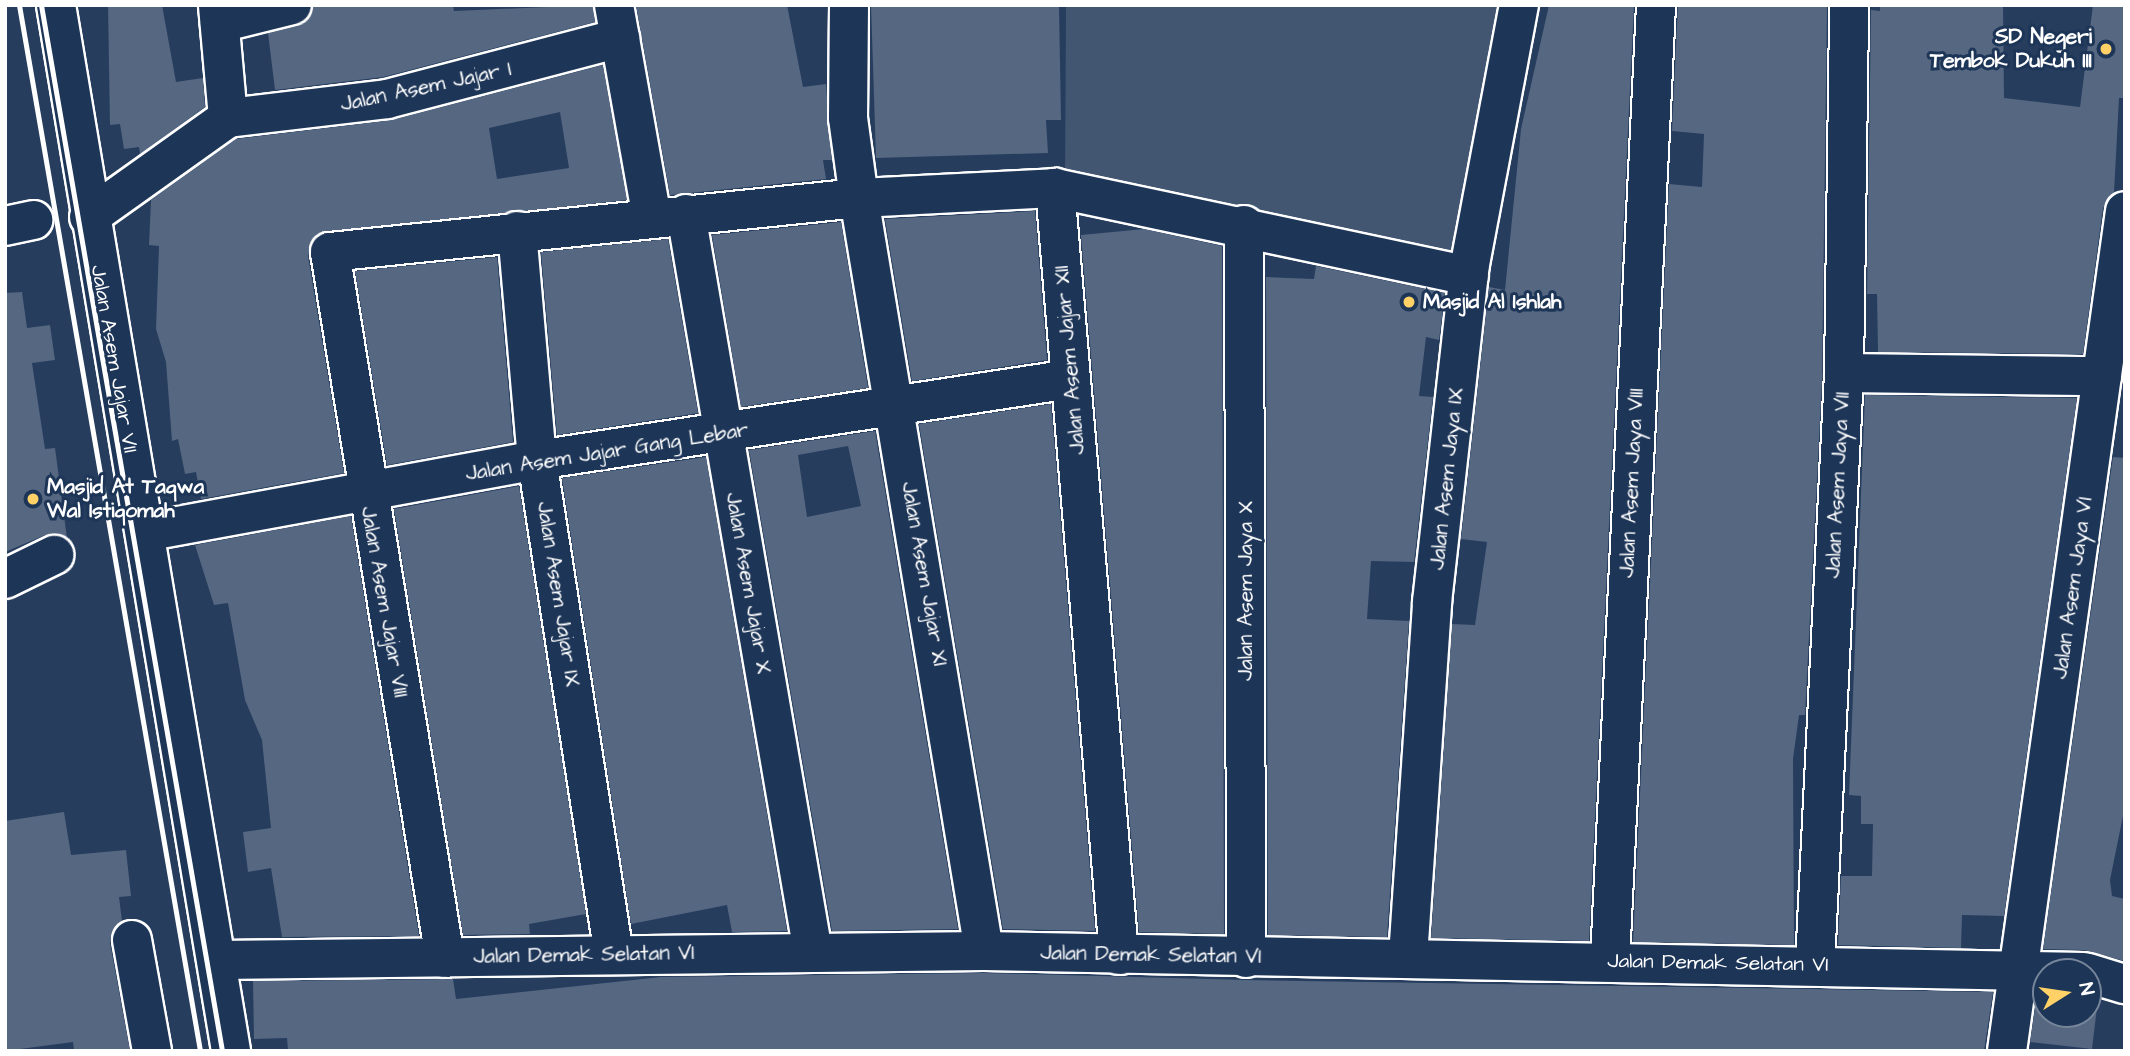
<!DOCTYPE html>
<style>
body{margin:0}
#map{position:relative;width:2130px;height:1056px;overflow:hidden;background:#263d5e;font-family:"Architects Daughter",sans-serif}
div>[style]{position:absolute}
[style*='--x']{left:calc(var(--x)*1px);top:calc(var(--y)*1px);width:calc(var(--w)*1px);rotate:calc(var(--a)*1deg)}
.green>*{inset:0;background:#425672}
.building>*{inset:0;background:#556781}
.roads{filter:drop-shadow(2px 0 #fff) drop-shadow(-2px 0 #fff) drop-shadow(0 2px #fff) drop-shadow(0 -2px #fff)}
.minor>*{height:38px;margin:-19px;padding:0 19px;transform-origin:19px;border-radius:19px;background:#1d3557}
.rail>*{height:5px;margin:-2.5px;padding:0 2.5px;transform-origin:2.5px;border-radius:2.5px;background:#fff}
.dots>*{width:19px;height:19px;translate:-50% -50%;box-sizing:border-box;border:4px solid #1d3557;border-radius:50%}
span{translate:-50% -50%;white-space:nowrap;text-align:center;line-height:1.15;-webkit-text-stroke:6px #1d3557;paint-order:stroke}
.poi-label{font-size:21px;color:#fff;font-weight:700}
.right{translate:-100% -50%;text-align:right}
.left{translate:0 -50%;text-align:left}
.street-label{font-size:21px;color:#fff}
.frame{position:absolute;inset:0;border:7px solid #fff;pointer-events:none}
.north{position:absolute;left:2032px;top:958px;width:70px;height:70px;box-sizing:border-box;background:#1d3557;border:2px solid #77869a;border-radius:50%;rotate:78deg;font-size:19px;font-weight:700;line-height:28px;text-align:center;color:#fff}
.north::after{content:'';display:block;margin:auto;width:24px;height:32px;background:#ffd166;clip-path:polygon(50% 0,100% 100%,50% 72%,0 100%)}
</style>
<div id="map">
<div class="green">
<div style="clip-path:polygon(1066px 5px,1515px 5px,1464px 271px,1065px 179px)"></div>
</div>
<div class="building">
<div style="clip-path:polygon(108px 5px,162px 5px,176px 82px,203px 78px,205px 107px,140px 154px,139px 147px,124px 149px,120px 124px,110px 125px)"></div>
<div style="clip-path:polygon(313px 5px,453px 5px,454px 11px,593px 5px,595px 22px,383px 77px,275px 90px,268px 33px,307px 21px)"></div>
<div style="clip-path:polygon(636px 5px,787px 5px,803px 87px,826px 84px,832px 160px,823px 160px,826px 179px,670px 195px)"></div>
<div style="clip-path:polygon(871px 5px,1059px 5px,1061px 120px,1046px 120px,1048px 153px,876px 158px)"></div>
<div style="clip-path:polygon(1549px 5px,1634px 5px,1589px 941px,1431px 938px,1452px 624px,1475px 625px,1487px 542px,1461px 539px,1489px 287px,1505px 290px,1521px 129px)"></div>
<div style="clip-path:polygon(1678px 5px,1827px 6px,1822px 380px,1805px 715px,1799px 715px,1793px 759px,1794px 945px,1633px 942px,1669px 184px,1702px 187px,1704px 134px,1672px 131px)"></div>
<div style="clip-path:polygon(1880px 5px,2003px 5px,2004px 98px,2080px 107px,2093px 5px,2125px 5px,2125px 98px,2119px 98px,2114px 193px,2103px 208px,2083px 354px,1878px 352px,1877px 294px,1867px 294px,1871px 10px,1880px 11px)"></div>
<div style="clip-path:polygon(evenodd,603px 65px,627px 200px,317px 234px,308px 256px,344px 473px,201px 499px,196px 472px,185px 474px,178px 439px,172px 441px,166px 362px,156px 329px,159px 246px,149px 245px,151px 200px,236px 139px,392px 120px,603px 65px,560px 112px,569px 168px,497px 179px,489px 128px,560px 112px)"></div>
<div style="clip-path:polygon(1035px 211px,1047px 360px,912px 381px,885px 219px)"></div>
<div style="clip-path:polygon(841px 222px,868px 388px,741px 407px,712px 235px)"></div>
<div style="clip-path:polygon(1144px 229px,1222px 246px,1224px 934px,1139px 932px,1081px 235px)"></div>
<div style="clip-path:polygon(668px 239px,698px 413px,557px 435px,541px 252px)"></div>
<div style="clip-path:polygon(497px 257px,513px 442px,387px 465px,355px 271px)"></div>
<div style="clip-path:polygon(1316px 266px,1445px 293px,1439px 340px,1426px 337px,1419px 396px,1433px 397px,1414px 562px,1371px 561px,1367px 619px,1409px 621px,1387px 937px,1268px 935px,1266px 277px,1314px 279px)"></div>
<div style="clip-path:polygon(22px 292px,27px 328px,50px 325px,55px 360px,32px 363px,45px 449px,55px 448px,67px 538px,45px 535px,5px 552px,5px 293px)"></div>
<div style="clip-path:polygon(1865px 395px,2077px 398px,2004px 916px,1962px 915px,1961px 948px,1838px 945px,1841px 876px,1872px 876px,1873px 824px,1861px 824px,1861px 796px,1849px 795px)"></div>
<div style="clip-path:polygon(1051px 404px,1095px 931px,1003px 929px,919px 424px)"></div>
<div style="clip-path:polygon(evenodd,875px 431px,958px 929px,832px 931px,749px 450px,875px 431px,848px 446px,861px 506px,807px 517px,798px 455px,848px 446px)"></div>
<div style="clip-path:polygon(706px 457px,787px 931px,732px 932px,727px 905px,631px 924px,562px 478px)"></div>
<div style="clip-path:polygon(2113px 457px,2125px 458px,2125px 806px,2110px 880px,2112px 896px,2125px 899px,2125px 961px,2084px 950px,2043px 949px)"></div>
<div style="clip-path:polygon(519px 486px,586px 914px,529px 924px,530px 934px,463px 935px,394px 509px)"></div>
<div style="clip-path:polygon(351px 516px,419px 936px,282px 937px,271px 868px,248px 872px,243px 832px,271px 828px,262px 740px,245px 700px,228px 603px,214px 605px,195px 545px)"></div>
<div style="clip-path:polygon(64px 812px,71px 855px,126px 850px,131px 896px,119px 897px,122px 921px,110px 943px,130px 1051px,74px 1051px,73px 1042px,5px 1051px,5px 821px)"></div>
<div style="clip-path:polygon(984px 973px,1245px 980px,1993px 992px,1984px 1051px,288px 1051px,287px 1038px,254px 1039px,253px 981px,453px 979px,456px 999px,661px 977px)"></div>
<div style="clip-path:polygon(2037px 993px,2046px 993px,2046px 1014px,2088px 1014px,2088px 996px,2098px 999px,2092px 1049px,2030px 1042px)"></div>
</div>
<div class="roads">
<div class="minor">
<div style="--x:56;--y:5;--w:1061;--a:80.5"></div>
<div style="--x:614;--y:5;--w:216;--a:79.9"></div>
<div style="--x:849;--y:5;--w:113;--a:90.5"></div>
<div style="--x:848;--y:118;--w:81;--a:82.2"></div>
<div style="--x:859;--y:198;--w:763;--a:80.57"></div>
<div style="--x:220;--y:23;--w:74;--a:-14"></div>
<div style="--x:228;--y:118;--w:160;--a:-6.8"></div>
<div style="--x:387;--y:99;--w:241;--a:-14.7"></div>
<div style="--x:686;--y:214;--w:749;--a:80.24"></div>
<div style="--x:89;--y:217;--w:171;--a:-35.5"></div>
<div style="--x:228;--y:118;--w:113;--a:-95.1"></div>
<div style="--x:1244;--y:225;--w:733;--a:89.84"></div>
<div style="--x:5;--y:226;--w:29;--a:-12"></div>
<div style="--x:517;--y:231;--w:230;--a:85"></div>
<div style="--x:537;--y:460;--w:501;--a:81.16"></div>
<div style="--x:1844;--y:373;--w:258;--a:0.7"></div>
<div style="--x:145;--y:532;--w:399;--a:-10.4"></div>
<div style="--x:537;--y:460;--w:540;--a:-8.63"></div>
<div style="--x:5;--y:579;--w:55;--a:-26.1"></div>
<div style="--x:132;--y:940;--w:113;--a:79.8"></div>
<div style="--x:1119;--y:955;--w:770;--a:-94.77"></div>
<div style="--x:1055;--y:188;--w:423;--a:12"></div>
<div style="--x:1408;--y:957;--w:356;--a:-86.1"></div>
<div style="--x:1432;--y:602;--w:340;--a:-83.6"></div>
<div style="--x:1470;--y:264;--w:264;--a:-79.3"></div>
<div style="--x:445;--y:958;--w:715;--a:-99.25"></div>
<div style="--x:330;--y:252;--w:532;--a:-5.83"></div>
<div style="--x:859;--y:198;--w:196;--a:-2.9"></div>
<div style="--x:218;--y:960;--w:766;--a:-0.67"></div>
<div style="--x:984;--y:951;--w:1100;--a:1.09"></div>
<div style="--x:1610;--y:960;--w:956;--a:-87.24"></div>
<div style="--x:1815;--y:964;--w:592;--a:-87.19"></div>
<div style="--x:1844;--y:373;--w:368;--a:-89.2"></div>
<div style="--x:2088;--y:973;--w:39;--a:17"></div>
<div style="--x:2007;--y:1051;--w:848;--a:-82"></div>
</div>
</div>
<div class="rail">
<div style="--x:19;--y:5;--w:1062;--a:80.18"></div>
<div style="--x:41;--y:5;--w:1062;--a:80.18"></div>
</div>
<div class="dots">
<div style="left:2106px;top:49px;background:#ffd166"></div>
<div style="left:1409px;top:302px;background:#ffd166"></div>
<div style="left:33px;top:499px;background:#ffd166"></div>
</div>
<div class="poi-label">
<span class="right" style="left:2092px;top:49px">SD Negeri<br>Tembok Dukuh III</span>
<span class="left" style="left:1423px;top:302px">Masjid Al Ishlah</span>
<span class="left" style="left:47px;top:499px">Masjid At Taqwa<br>Wal Istiqomah</span>
</div>
<div class="street-label">
<span style="left:426px;top:87px;rotate:-12deg">Jalan Asem Jajar I</span>
<span style="left:114px;top:359px;rotate:80deg">Jalan Asem Jajar VII</span>
<span style="left:1070px;top:360px;rotate:-95deg">Jalan Asem Jajar XII</span>
<span style="left:607px;top:452px;rotate:-9deg">Jalan Asem Jajar Gang Lebar</span>
<span style="left:1447px;top:479px;rotate:-84deg">Jalan Asem Jaya IX</span>
<span style="left:1632px;top:483px;rotate:-87deg">Jalan Asem Jaya VIII</span>
<span style="left:1838px;top:485px;rotate:-87deg">Jalan Asem Jaya VII</span>
<span style="left:924px;top:574px;rotate:80deg">Jalan Asem Jajar XI</span>
<span style="left:748px;top:583px;rotate:80deg">Jalan Asem Jajar X</span>
<span style="left:2073px;top:588px;rotate:-82deg">Jalan Asem Jaya VI</span>
<span style="left:1246px;top:591px;rotate:-90deg">Jalan Asem Jaya X</span>
<span style="left:558px;top:594px;rotate:81deg">Jalan Asem Jajar IX</span>
<span style="left:384px;top:602px;rotate:80deg">Jalan Asem Jajar VIII</span>
<span style="left:584px;top:955px;rotate:-1deg">Jalan Demak Selatan VI</span>
<span style="left:1151px;top:955px;rotate:1deg">Jalan Demak Selatan VI</span>
<span style="left:1718px;top:963px;rotate:1deg">Jalan Demak Selatan VI</span>
</div>
<div class="frame"></div>
<div class="north">N</div>
</div>
